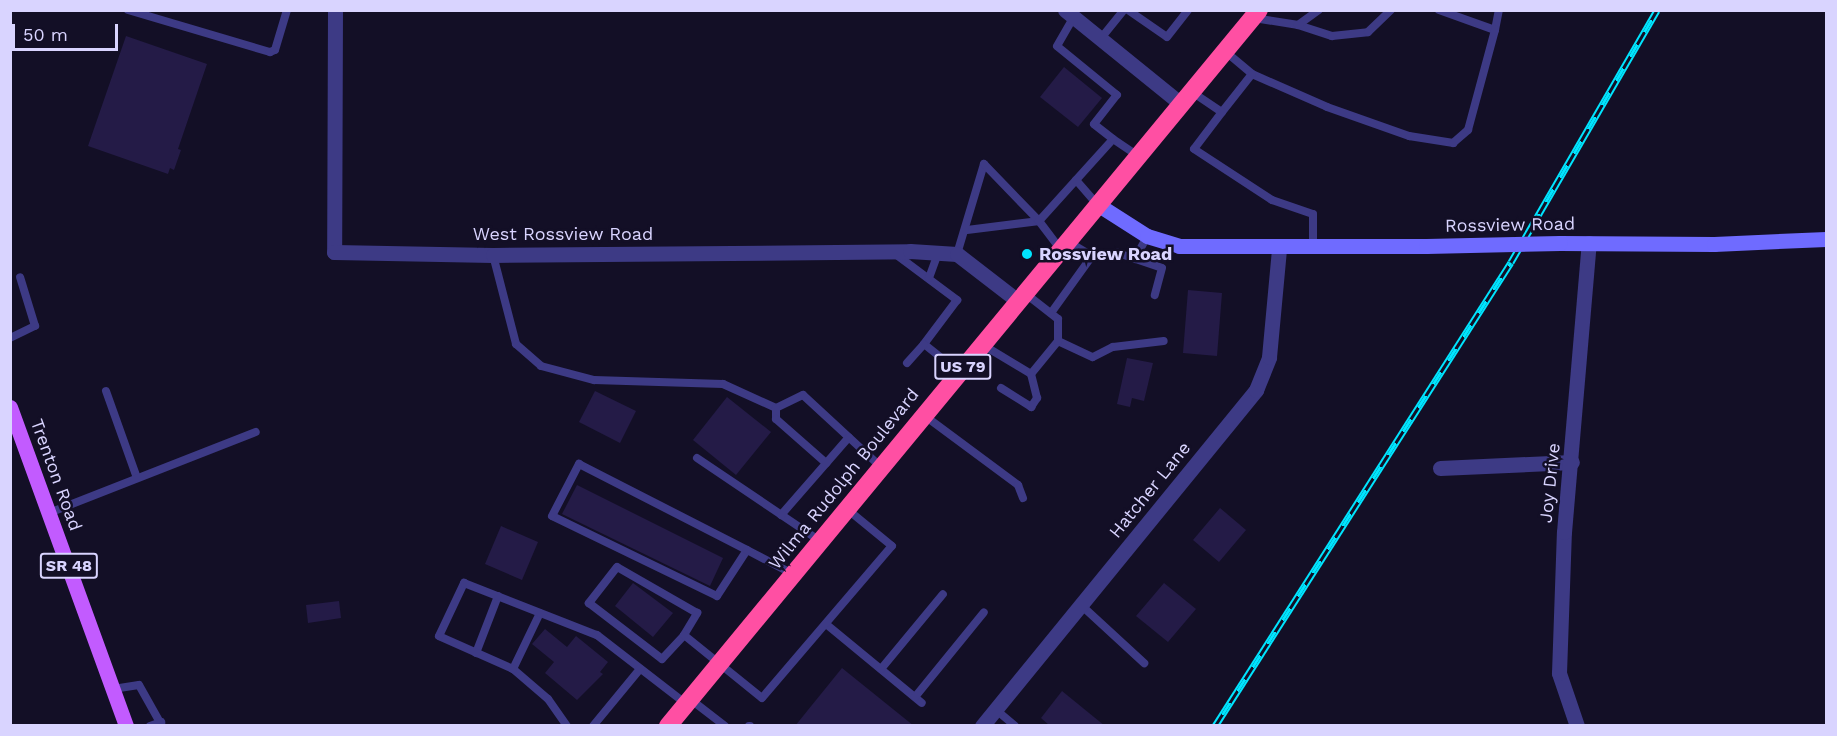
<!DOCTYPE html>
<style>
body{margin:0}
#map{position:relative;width:1837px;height:736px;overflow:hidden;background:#130f26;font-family:"Work Sans",sans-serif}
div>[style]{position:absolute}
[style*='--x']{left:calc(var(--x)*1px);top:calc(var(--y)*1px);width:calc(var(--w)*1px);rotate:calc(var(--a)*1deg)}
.building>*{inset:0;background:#241b47}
.lane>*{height:8px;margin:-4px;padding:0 4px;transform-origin:4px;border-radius:4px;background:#3d3a85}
.street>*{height:15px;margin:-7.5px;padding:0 7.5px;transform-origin:7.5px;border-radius:7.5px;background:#3d3a85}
.secondary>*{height:15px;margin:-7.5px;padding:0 7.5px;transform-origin:7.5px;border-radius:7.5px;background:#6f6bff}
.primary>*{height:15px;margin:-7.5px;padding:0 7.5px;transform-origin:7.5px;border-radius:7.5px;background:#c25bff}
.highway>*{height:18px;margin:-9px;padding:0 9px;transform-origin:9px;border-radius:9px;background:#ff4fa3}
.rail>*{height:7px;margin-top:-3.5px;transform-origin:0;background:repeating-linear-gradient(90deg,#130f26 0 14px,#00e5ff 0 28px);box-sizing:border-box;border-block:2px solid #00e5ff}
.secondary-bridge>*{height:15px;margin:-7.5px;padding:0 7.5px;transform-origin:7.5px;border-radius:7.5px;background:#6f6bff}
.dots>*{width:16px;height:16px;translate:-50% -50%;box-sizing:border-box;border:3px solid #130f26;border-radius:50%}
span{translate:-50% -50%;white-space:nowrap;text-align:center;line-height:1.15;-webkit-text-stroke:5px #130f26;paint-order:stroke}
.shield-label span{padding:2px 4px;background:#130f26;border:2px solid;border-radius:4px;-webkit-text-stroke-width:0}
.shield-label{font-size:16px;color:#d9d4ff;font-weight:700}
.street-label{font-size:18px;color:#d9d4ff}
.poi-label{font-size:18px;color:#d9d4ff;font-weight:700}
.left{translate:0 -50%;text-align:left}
.frame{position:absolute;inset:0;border:12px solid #d9d4ff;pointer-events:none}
.scale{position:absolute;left:12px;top:24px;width:106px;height:27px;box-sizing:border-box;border:3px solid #d9d4ff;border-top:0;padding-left:8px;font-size:18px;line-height:21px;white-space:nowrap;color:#d9d4ff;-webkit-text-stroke:4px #130f26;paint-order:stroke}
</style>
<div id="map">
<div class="building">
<div style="clip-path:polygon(126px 36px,207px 64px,178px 149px,181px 150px,174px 170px,170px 168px,168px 174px,88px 146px)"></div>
<div style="clip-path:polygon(1064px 67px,1102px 98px,1078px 127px,1040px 97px)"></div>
<div style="clip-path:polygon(1188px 290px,1222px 293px,1217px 356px,1183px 353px)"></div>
<div style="clip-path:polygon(1127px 358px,1153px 363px,1144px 401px,1132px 398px,1130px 407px,1117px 404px)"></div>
<div style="clip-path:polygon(595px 391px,636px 411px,620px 443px,579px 422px)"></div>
<div style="clip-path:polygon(727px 397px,771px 432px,736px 475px,693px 440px)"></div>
<div style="clip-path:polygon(577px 485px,723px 558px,710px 586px,562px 514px)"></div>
<div style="clip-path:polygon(1220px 508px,1246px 530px,1219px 562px,1193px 540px)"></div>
<div style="clip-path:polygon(501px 526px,538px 542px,522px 580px,485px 564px)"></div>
<div style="clip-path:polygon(633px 583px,673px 613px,653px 637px,615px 606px)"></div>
<div style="clip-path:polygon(1164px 583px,1196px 609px,1168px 642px,1136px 616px)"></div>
<div style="clip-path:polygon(339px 601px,341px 618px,308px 623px,306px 605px)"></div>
<div style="clip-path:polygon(545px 629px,567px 647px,576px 636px,608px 662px,600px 672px,603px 674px,577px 700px,545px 673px,554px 662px,532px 644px)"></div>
<div style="clip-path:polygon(842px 668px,914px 726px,795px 726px)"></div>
<div style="clip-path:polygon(1062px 691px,1105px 726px,1050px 726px,1041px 718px)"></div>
</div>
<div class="lane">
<div style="--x:128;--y:10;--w:148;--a:16.5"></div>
<div style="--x:270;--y:52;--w:5;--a:-22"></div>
<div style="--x:275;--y:50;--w:42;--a:-73.3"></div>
<div style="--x:1128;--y:10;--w:47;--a:34.7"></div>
<div style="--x:1167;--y:37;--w:34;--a:-52"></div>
<div style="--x:1439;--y:10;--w:59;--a:19.7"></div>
<div style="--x:1495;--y:30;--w:20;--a:-79"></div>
<div style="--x:1254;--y:18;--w:45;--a:9"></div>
<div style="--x:1298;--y:25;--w:36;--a:18"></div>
<div style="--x:1332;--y:36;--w:36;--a:-6"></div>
<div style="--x:1368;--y:32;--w:32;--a:-44"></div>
<div style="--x:1298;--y:25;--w:26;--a:-36"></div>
<div style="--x:1102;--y:37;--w:35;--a:-51"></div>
<div style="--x:1226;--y:52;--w:34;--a:40"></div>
<div style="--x:1252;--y:74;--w:82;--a:23.7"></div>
<div style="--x:1327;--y:107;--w:87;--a:19.5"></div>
<div style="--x:1409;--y:136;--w:45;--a:9"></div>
<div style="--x:1453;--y:143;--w:20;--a:-41"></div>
<div style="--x:1468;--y:130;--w:104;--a:-74.9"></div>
<div style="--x:1192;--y:92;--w:36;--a:34"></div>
<div style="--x:1222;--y:112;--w:48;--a:-51.7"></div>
<div style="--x:1222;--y:112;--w:46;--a:127.1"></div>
<div style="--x:1194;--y:149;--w:93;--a:33.2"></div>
<div style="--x:1272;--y:200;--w:43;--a:18.9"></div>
<div style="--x:1313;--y:214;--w:32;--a:90"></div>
<div style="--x:1113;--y:139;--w:29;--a:34"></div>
<div style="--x:1076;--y:180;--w:32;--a:49"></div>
<div style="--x:967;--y:230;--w:73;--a:-7.1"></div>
<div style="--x:1039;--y:221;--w:35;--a:53"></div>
<div style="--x:894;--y:253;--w:79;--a:36.7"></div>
<div style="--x:957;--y:300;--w:55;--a:126.9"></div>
<div style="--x:924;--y:344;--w:45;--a:38.7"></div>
<div style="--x:957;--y:254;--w:94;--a:-73.3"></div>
<div style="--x:984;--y:164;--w:79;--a:46"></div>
<div style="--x:1039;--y:221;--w:110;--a:-47.9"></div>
<div style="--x:1113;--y:139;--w:24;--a:-142"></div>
<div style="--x:1094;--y:124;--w:37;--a:-52"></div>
<div style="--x:1117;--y:95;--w:77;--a:-140.8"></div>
<div style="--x:1057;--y:46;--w:34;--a:-60"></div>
<div style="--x:493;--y:255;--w:92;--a:75.5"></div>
<div style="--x:516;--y:344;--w:33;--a:41"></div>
<div style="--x:541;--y:366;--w:55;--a:14.8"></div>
<div style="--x:594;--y:380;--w:129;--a:1.8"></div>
<div style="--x:723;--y:384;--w:58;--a:24.4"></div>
<div style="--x:1092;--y:256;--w:26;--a:-7"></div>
<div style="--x:1118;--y:253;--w:46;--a:18.8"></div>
<div style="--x:1162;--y:268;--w:28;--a:105"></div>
<div style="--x:1135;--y:259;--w:26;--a:-62"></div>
<div style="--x:929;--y:278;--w:27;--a:-70"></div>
<div style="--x:1051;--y:313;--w:70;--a:-54.3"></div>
<div style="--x:1092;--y:256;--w:27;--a:-149"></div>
<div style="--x:10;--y:338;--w:28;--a:-26"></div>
<div style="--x:35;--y:326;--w:51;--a:-107"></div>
<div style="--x:1058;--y:341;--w:38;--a:25"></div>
<div style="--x:1093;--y:357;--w:22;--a:-27"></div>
<div style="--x:1113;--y:347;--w:51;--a:-6.7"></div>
<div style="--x:983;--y:345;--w:56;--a:31.1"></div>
<div style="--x:1031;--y:374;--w:43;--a:-50.7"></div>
<div style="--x:1058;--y:341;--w:22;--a:-90"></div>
<div style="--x:1058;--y:319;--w:41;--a:-142"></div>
<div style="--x:907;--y:363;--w:25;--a:-48"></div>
<div style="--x:1001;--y:388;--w:36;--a:32"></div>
<div style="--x:1031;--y:407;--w:11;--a:-56"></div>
<div style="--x:1037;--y:398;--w:25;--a:-104"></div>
<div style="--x:106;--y:391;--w:92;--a:70.4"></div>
<div style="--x:776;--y:408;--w:30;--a:-26"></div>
<div style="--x:803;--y:395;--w:106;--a:42.7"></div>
<div style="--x:776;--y:408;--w:11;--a:90"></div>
<div style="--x:776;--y:419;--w:67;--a:41.3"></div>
<div style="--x:925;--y:416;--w:116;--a:36.6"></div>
<div style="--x:1018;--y:485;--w:14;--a:69"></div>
<div style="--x:697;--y:458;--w:148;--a:34"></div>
<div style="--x:49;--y:513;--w:222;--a:-21.4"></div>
<div style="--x:781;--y:515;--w:103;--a:-48.9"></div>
<div style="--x:747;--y:550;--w:55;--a:123.1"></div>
<div style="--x:717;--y:596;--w:183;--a:-154.1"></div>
<div style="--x:552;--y:516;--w:59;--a:-62.6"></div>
<div style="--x:579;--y:464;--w:189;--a:27.1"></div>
<div style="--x:747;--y:550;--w:52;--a:27.6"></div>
<div style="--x:1081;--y:605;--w:86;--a:42.6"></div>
<div style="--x:826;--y:624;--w:124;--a:39.5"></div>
<div style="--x:684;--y:635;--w:26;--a:-59"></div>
<div style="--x:697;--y:613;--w:92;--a:-150.1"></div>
<div style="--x:617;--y:567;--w:46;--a:127.9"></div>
<div style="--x:589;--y:603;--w:92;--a:37.5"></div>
<div style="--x:662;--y:659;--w:33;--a:-47"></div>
<div style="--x:684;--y:635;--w:100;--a:38.9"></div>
<div style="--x:762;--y:698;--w:200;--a:-49.5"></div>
<div style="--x:892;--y:546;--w:58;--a:-140.6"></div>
<div style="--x:476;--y:653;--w:61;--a:-68.9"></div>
<div style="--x:513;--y:669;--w:62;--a:-64.3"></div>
<div style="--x:881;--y:669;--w:97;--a:-50.4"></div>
<div style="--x:113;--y:689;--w:26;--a:-9"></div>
<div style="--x:139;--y:685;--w:47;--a:60.7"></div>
<div style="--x:915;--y:697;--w:109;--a:-50.9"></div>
<div style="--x:690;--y:699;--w:44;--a:37.6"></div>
<div style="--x:995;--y:709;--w:26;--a:40"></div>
<div style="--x:150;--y:726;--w:12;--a:-20"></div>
<div style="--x:567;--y:726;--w:33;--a:-125"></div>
<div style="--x:548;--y:699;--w:46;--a:-139.4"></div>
<div style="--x:513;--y:669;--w:81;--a:-156"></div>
<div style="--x:439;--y:636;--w:59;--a:-64.7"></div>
<div style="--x:464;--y:583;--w:143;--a:21.4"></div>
<div style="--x:597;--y:635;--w:111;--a:37.7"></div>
<div style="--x:593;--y:726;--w:74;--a:-50.5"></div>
<div style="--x:749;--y:726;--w:1;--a:0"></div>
</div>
<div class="street">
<div style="--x:335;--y:10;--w:242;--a:90.2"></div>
<div style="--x:334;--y:252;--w:159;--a:1.1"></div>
<div style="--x:493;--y:255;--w:417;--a:-0.5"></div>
<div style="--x:910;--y:251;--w:47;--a:3.7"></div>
<div style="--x:957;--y:254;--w:77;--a:37.6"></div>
<div style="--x:1065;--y:10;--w:149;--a:39"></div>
<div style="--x:1440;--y:468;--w:132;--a:-2.6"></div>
<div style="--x:982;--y:726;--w:434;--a:-50.8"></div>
<div style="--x:1256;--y:390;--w:35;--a:-68"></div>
<div style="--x:1269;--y:357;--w:108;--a:-84.7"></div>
<div style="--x:1577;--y:726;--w:56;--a:-108.8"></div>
<div style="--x:1559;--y:673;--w:141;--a:-88"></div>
<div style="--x:1564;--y:532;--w:290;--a:-85.1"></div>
</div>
<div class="secondary">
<div style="--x:1097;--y:204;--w:59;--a:32.6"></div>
<div style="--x:1147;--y:236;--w:34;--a:17"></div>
<div style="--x:1179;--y:246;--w:247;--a:0"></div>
<div style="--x:1560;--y:243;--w:154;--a:0.4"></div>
<div style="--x:1714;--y:244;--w:112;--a:-2.6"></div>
</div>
<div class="primary">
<div style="--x:10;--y:407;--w:339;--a:70"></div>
</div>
<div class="highway">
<div style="--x:668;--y:726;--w:928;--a:-50.46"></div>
</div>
<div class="rail">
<div style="--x:1215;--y:726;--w:550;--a:-57.46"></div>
<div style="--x:1511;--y:262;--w:291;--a:-59.9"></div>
</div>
<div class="secondary-bridge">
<div style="--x:1426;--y:246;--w:134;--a:-1.3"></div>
</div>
<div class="dots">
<div style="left:1027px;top:254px;background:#00e5ff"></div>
</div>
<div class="shield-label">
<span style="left:963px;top:367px">US 79</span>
<span style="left:69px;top:566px">SR 48</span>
</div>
<div class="street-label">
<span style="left:1510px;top:225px;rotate:-1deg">Rossview Road</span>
<span style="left:563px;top:234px">West Rossview Road</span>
<span style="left:56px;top:475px;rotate:70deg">Trenton Road</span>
<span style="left:844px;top:479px;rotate:-51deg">Wilma Rudolph Boulevard</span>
<span style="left:1550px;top:483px;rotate:-84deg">Joy Drive</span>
<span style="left:1150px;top:490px;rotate:-51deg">Hatcher Lane</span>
</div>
<div class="poi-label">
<span class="left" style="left:1039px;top:254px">Rossview Road</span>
</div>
<div class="frame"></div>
<div class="scale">50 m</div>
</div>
